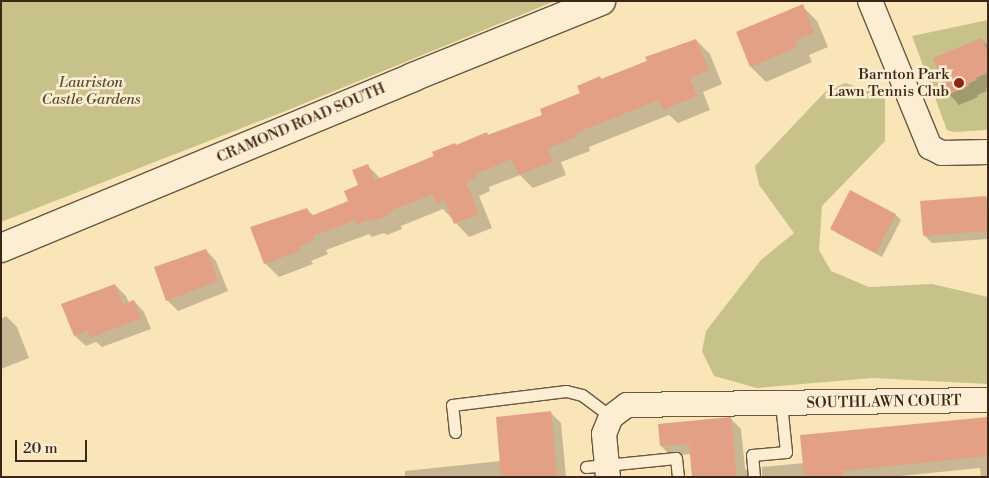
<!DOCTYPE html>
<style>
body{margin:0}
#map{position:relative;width:989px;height:478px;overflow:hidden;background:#fae5b9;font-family:"Libre Bodoni",serif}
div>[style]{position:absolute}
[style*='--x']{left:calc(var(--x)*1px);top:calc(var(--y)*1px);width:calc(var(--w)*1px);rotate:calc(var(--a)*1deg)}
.green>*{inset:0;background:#c6c28a}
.shadow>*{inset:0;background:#0003}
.building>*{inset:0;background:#e4a084}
.roads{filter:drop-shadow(1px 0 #6c5541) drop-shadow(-1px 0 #6c5541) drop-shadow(0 1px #6c5541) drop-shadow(0 -1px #6c5541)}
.service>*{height:11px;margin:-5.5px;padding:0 5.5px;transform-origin:5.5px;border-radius:5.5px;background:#fceed2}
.minor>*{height:24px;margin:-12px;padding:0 12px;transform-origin:12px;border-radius:12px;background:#fceed2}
.tertiary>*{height:28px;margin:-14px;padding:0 14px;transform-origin:14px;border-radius:14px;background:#fceed2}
.dots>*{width:14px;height:14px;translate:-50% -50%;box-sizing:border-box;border:2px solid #fceed2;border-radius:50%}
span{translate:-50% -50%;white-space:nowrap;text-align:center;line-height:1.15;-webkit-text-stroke:5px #fceed2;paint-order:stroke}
.poi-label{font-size:15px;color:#3c2519}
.right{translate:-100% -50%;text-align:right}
.park-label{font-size:15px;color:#5e4c35;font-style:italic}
.street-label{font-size:15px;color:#3c2519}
.frame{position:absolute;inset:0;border:2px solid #3c2519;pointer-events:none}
.scale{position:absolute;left:15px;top:440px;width:72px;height:22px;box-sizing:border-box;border:2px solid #3c2519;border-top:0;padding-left:6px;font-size:15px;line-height:18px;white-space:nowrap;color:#3c2519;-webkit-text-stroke:4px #fceed2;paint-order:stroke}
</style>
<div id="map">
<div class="green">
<div style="clip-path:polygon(1px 1px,555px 1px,283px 112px,1px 222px)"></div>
<div style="clip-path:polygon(988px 20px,988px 130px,954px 132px,947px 130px,912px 36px)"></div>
<div style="clip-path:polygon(845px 83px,885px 95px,885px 141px,822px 206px,819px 250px,831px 271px,869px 287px,932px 284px,988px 297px,988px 384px,872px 378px,757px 388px,714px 376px,702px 351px,706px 331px,761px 260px,794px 233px,759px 185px,755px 166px,825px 92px)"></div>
</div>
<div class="shadow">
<div style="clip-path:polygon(802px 6px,817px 21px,828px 47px,809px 55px,812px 62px,766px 82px,751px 67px,737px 32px)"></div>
<div style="clip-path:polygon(696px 40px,710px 54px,722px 84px,703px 92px,710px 110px,678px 123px,669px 115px,589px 147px,590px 151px,561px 162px,566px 175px,533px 188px,520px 175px,489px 187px,490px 191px,479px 196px,492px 228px,469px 237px,443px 209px,401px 226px,402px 229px,387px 235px,384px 233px,372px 237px,369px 234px,326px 250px,328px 254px,311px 261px,313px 264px,279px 277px,265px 263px,307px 209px,314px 216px,350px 202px,360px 186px,367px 165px,381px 179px,457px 146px,544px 115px,582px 94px,600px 78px,602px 80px)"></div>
<div style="clip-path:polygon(982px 40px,988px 46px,988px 87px,986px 88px,987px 91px,977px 95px,978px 97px,959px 105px,949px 94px)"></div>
<div style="clip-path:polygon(986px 197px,988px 199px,988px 239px,932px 243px,924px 235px)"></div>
<div style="clip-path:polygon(896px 215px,901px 220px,882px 257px,837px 233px,831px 228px)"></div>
<div style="clip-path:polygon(206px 250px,216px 261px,228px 291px,178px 311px,167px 300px)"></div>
<div style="clip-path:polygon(115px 285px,126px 296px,129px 303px,134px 301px,144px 312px,151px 329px,102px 347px,96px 342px,86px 346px,75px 336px)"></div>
<div style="clip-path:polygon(6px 316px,17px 327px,29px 358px,1px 369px,1px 319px)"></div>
<div style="clip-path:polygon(551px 413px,561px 423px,566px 477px,405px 477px,405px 471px,501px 461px)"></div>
<div style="clip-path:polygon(731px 419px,741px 429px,745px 468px,753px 477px,693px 477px,691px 454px,671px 456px,661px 446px,659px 425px)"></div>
<div style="clip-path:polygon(988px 419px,988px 477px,981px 477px,980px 468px,890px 477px,762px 477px,762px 467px,804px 463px)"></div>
</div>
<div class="building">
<div style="clip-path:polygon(803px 4px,814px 33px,795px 40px,798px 47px,750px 67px,736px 32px)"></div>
<div style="clip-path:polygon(982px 38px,988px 52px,988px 73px,976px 78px,977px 80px,968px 84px,969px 86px,948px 95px,933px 58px)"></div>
<div style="clip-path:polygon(696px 39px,709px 70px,690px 78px,697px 96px,663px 110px,659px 100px,576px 133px,577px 137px,548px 148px,553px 162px,518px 175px,512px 159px,476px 174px,477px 177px,466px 182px,479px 214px,454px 224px,445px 201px,436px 204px,433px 194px,388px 212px,389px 215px,372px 222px,371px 219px,358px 224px,356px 220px,313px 236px,315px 240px,298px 247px,300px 251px,264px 264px,250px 227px,307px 208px,311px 216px,348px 201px,344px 191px,358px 185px,352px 170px,368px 164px,375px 180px,434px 156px,432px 152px,455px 143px,456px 145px,487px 132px,488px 135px,542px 115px,540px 109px,580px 93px,577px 86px,600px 76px,601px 79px,647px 61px,645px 57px)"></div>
<div style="clip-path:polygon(850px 190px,896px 214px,876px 253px,830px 229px)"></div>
<div style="clip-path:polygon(986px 196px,988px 231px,923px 236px,920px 201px)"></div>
<div style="clip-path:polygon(206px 249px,218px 281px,166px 301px,154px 267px)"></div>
<div style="clip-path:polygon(115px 284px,123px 304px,134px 300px,141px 318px,90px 338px,88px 331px,74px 336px,61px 304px)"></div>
<div style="clip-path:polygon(551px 411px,557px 477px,501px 477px,496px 417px)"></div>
<div style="clip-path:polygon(731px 417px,737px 477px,692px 477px,689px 444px,660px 446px,658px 424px)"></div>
<div style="clip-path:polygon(988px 417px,988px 456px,842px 471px,843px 477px,804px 477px,800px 435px)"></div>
</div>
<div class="roads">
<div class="service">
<div style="--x:455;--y:432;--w:27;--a:-96"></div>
<div style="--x:452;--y:405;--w:115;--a:-7"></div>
<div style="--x:566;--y:391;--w:16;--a:14"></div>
<div style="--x:582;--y:395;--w:36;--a:37"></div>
<div style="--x:586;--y:467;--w:90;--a:-5.7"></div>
<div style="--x:676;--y:458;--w:19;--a:84"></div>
<div style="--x:754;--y:477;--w:22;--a:-95"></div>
<div style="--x:752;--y:455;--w:34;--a:-5"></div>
<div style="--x:786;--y:452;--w:49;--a:-95.8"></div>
</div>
<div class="minor">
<div style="--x:870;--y:1;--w:158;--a:67.7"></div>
<div style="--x:930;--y:147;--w:13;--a:27"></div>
<div style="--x:942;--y:153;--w:46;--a:-1.2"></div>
<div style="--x:608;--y:477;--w:43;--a:-95.3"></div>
<div style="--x:604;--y:434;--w:18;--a:-68"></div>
<div style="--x:611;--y:417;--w:20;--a:-37"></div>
<div style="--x:627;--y:405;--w:361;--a:-0.8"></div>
</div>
<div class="tertiary">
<div style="--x:1;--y:248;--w:446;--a:-22.5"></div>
<div style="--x:413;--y:77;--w:203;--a:-22"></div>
</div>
</div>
<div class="dots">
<div style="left:959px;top:83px;background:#8f2418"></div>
</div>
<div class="poi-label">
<span class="right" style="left:949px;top:83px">Barnton Park<br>Lawn Tennis Club</span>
</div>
<div class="park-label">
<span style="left:91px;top:91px">Lauriston<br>Castle Gardens</span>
</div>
<div class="street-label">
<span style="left:301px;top:123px;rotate:-23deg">CRAMOND ROAD SOUTH</span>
<span style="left:884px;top:402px;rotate:-1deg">SOUTHLAWN COURT</span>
</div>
<div class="frame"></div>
<div class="scale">20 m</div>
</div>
